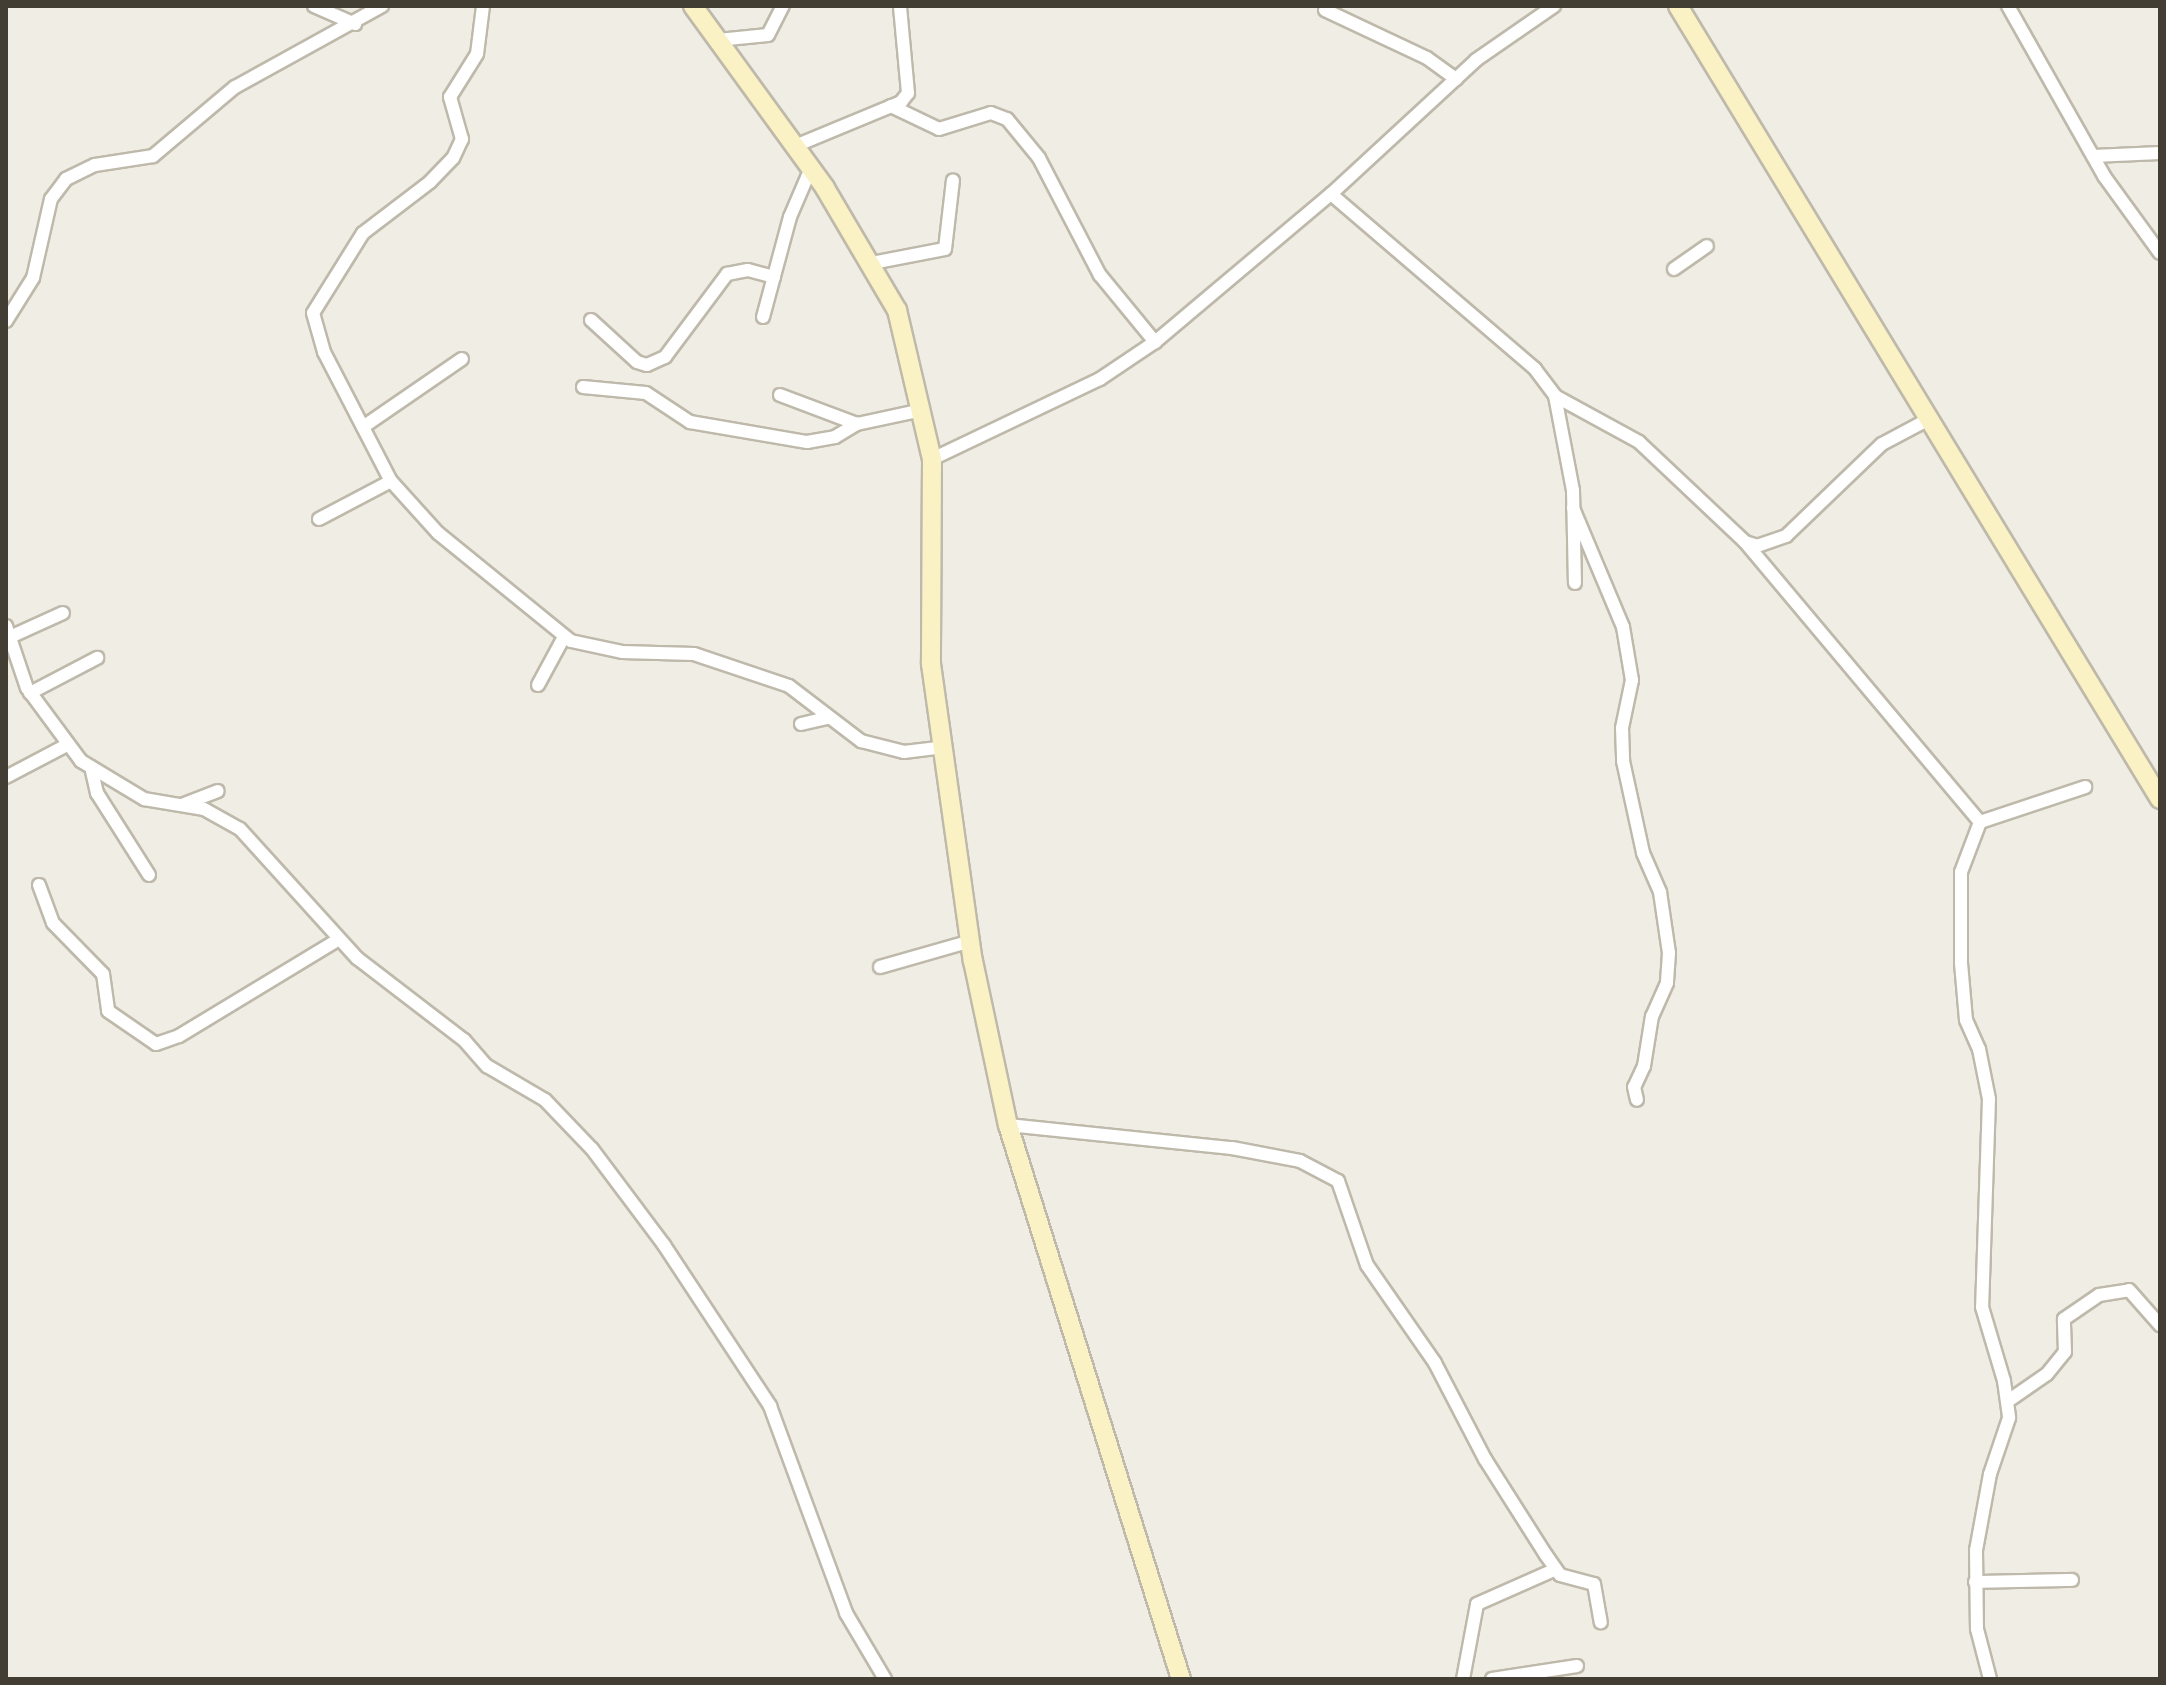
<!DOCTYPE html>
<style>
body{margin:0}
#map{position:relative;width:2166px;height:1685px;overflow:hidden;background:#f0eee4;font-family:"Archivo Narrow",sans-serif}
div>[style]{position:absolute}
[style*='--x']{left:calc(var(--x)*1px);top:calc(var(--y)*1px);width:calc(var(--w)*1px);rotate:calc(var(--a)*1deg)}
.roads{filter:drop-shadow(2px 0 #beb9aa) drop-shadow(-2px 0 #beb9aa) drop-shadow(0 2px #beb9aa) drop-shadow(0 -2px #beb9aa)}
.street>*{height:12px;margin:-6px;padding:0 6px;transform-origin:6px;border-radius:6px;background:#fff}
.secondary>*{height:18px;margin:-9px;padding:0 9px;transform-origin:9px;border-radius:9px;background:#faf1c4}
span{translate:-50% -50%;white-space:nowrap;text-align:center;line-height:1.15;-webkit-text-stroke:7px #fff;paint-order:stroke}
.frame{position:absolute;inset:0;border:8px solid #423e34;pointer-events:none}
</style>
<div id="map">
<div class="roads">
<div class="street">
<div style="--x:314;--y:6;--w:45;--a:23.7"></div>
<div style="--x:483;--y:6;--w:48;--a:97.1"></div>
<div style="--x:477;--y:54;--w:51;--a:122.1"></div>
<div style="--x:450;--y:97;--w:44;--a:74.1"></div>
<div style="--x:462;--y:139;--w:21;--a:115"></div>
<div style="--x:453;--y:158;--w:33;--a:134"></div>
<div style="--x:430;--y:182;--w:84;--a:142.7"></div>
<div style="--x:363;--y:233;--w:94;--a:122"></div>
<div style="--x:313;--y:313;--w:41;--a:74.2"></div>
<div style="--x:324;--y:352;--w:145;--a:62.6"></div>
<div style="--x:391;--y:481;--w:70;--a:47.9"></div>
<div style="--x:438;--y:533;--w:171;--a:39.1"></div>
<div style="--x:571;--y:641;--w:52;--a:12.2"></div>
<div style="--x:622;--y:652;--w:72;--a:1.6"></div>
<div style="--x:694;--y:654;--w:100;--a:18.6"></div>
<div style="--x:789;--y:686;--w:91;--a:37.4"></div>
<div style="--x:861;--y:741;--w:44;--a:14.3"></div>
<div style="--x:904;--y:752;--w:38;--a:-7"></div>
<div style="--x:2008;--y:6;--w:195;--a:60.5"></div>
<div style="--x:2104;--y:176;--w:95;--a:54"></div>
<div style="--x:1325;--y:10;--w:113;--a:25.2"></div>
<div style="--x:1427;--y:58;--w:36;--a:36"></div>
<div style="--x:718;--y:40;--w:50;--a:-5.7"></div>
<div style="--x:768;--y:35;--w:33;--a:-63"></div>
<div style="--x:891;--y:106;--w:53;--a:25.6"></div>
<div style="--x:939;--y:129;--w:54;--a:-17.1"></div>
<div style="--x:991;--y:113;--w:17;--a:21"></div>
<div style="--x:1007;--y:119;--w:50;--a:50.6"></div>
<div style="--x:1039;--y:158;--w:132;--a:62.5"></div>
<div style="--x:1100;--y:275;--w:87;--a:50.6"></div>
<div style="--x:795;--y:146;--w:115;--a:-22.5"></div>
<div style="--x:901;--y:102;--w:11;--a:-52"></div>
<div style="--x:908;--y:93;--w:87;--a:-95.3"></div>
<div style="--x:2093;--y:156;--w:67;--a:-2.6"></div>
<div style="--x:1331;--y:194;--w:269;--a:40.6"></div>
<div style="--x:1535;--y:369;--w:34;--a:53"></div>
<div style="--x:1555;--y:396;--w:96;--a:28.7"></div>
<div style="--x:1639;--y:442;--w:146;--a:43.3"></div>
<div style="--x:1745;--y:542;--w:13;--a:18"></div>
<div style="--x:1757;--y:546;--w:31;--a:-19"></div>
<div style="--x:1786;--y:536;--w:133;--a:-43.8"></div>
<div style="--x:1882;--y:444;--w:53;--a:-28"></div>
<div style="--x:872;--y:263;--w:74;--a:-10.9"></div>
<div style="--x:945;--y:249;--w:69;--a:-83.4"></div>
<div style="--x:1674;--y:269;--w:40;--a:-34.9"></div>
<div style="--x:763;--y:317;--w:104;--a:-74.9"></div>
<div style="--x:790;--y:217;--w:53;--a:-66.8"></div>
<div style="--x:591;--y:320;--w:62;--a:42.4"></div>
<div style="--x:637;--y:362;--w:10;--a:17"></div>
<div style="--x:647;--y:365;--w:20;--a:-24"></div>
<div style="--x:665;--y:357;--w:104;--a:-53.2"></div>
<div style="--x:727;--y:274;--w:21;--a:-11"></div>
<div style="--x:748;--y:270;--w:27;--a:15"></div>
<div style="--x:6;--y:321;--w:51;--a:-57.9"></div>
<div style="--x:33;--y:278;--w:81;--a:-77.2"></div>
<div style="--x:51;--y:199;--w:25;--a:-53"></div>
<div style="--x:66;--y:179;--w:32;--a:-26"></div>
<div style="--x:95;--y:165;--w:59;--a:-8.8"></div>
<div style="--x:153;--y:156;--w:107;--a:-40.1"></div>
<div style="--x:235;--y:87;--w:168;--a:-28.9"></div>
<div style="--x:583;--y:387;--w:63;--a:5.4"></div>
<div style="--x:646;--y:393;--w:53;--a:33.4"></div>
<div style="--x:690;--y:422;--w:119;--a:9.7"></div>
<div style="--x:807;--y:442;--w:28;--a:-10"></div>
<div style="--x:835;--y:437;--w:26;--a:-31"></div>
<div style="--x:857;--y:424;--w:66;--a:-12.2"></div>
<div style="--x:780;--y:395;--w:82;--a:20.6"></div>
<div style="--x:1555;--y:396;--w:96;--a:79.2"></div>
<div style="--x:1573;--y:490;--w:93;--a:88.8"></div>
<div style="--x:363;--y:427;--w:120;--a:-34.5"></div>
<div style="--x:932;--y:459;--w:186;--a:-25.5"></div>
<div style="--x:1100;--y:379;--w:66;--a:-33.9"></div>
<div style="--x:1155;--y:342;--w:230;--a:-40.1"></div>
<div style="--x:1331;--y:194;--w:197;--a:-42.7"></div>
<div style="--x:1476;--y:60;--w:95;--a:-34.7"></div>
<div style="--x:1573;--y:508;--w:129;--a:67.2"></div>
<div style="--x:1623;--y:627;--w:54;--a:80.4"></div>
<div style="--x:1632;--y:680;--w:49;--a:101.8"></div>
<div style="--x:1622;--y:728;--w:33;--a:88"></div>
<div style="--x:1623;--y:761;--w:94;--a:77.7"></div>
<div style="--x:1643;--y:853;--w:43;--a:66.4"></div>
<div style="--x:1660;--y:892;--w:62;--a:81.6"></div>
<div style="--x:1669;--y:953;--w:30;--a:94"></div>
<div style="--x:1667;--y:983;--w:36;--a:114"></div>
<div style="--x:1652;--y:1016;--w:51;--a:99.1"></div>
<div style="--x:1644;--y:1066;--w:23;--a:115"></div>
<div style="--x:1634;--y:1087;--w:13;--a:77"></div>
<div style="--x:319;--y:519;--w:81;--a:-27.8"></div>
<div style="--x:1745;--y:542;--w:366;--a:50"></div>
<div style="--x:1980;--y:822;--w:53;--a:110.8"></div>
<div style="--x:1961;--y:872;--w:91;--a:90"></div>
<div style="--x:1961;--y:963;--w:57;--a:85"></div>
<div style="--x:1966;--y:1020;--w:32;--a:66"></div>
<div style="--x:1979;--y:1049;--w:51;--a:78.7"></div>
<div style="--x:1989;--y:1099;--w:208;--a:91.9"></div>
<div style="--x:1982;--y:1307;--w:77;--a:73.4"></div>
<div style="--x:2004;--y:1381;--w:37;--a:82"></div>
<div style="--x:2009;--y:1418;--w:59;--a:108.7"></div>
<div style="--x:1990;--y:1474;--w:77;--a:100.4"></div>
<div style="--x:1976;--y:1550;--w:79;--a:89.3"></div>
<div style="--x:1977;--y:1629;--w:52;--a:75.4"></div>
<div style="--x:6;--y:626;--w:65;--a:71.3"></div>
<div style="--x:27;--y:688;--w:91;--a:53.5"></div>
<div style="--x:81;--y:761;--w:74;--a:31.1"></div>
<div style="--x:144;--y:799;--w:61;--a:9.5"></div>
<div style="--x:204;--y:809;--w:41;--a:29.1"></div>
<div style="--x:240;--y:829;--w:174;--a:47.8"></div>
<div style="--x:357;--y:958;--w:135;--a:37.5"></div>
<div style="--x:464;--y:1040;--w:35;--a:49"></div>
<div style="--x:487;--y:1066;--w:67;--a:30.4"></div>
<div style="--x:545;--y:1100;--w:68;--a:46.2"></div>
<div style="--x:592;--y:1149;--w:120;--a:53.1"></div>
<div style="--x:664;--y:1245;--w:193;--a:56.6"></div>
<div style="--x:770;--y:1406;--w:221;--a:69.8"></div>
<div style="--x:846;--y:1613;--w:77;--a:59.4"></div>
<div style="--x:10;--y:637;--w:58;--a:-24.4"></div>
<div style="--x:538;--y:685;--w:55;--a:-61.6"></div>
<div style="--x:30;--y:693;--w:76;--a:-27.6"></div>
<div style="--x:801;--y:724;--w:27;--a:-13"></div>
<div style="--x:91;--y:767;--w:27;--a:77"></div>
<div style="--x:97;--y:793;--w:97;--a:57.6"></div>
<div style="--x:6;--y:777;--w:69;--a:-27.7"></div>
<div style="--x:184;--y:804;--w:36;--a:-21"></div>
<div style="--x:1980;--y:822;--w:111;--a:-18.4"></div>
<div style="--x:39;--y:885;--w:40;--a:69.8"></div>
<div style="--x:53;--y:923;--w:71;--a:45.6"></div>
<div style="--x:103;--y:974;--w:37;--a:82"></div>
<div style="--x:108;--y:1011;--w:58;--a:34.5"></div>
<div style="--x:156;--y:1044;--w:24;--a:-19"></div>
<div style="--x:179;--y:1036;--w:187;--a:-31.2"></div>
<div style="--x:880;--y:967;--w:95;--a:-15.9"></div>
<div style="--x:1008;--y:1125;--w:225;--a:5.9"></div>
<div style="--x:1232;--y:1148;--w:69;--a:10.8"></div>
<div style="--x:1300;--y:1161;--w:43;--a:27.8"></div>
<div style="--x:1338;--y:1181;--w:89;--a:71"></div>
<div style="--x:1367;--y:1265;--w:119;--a:55.2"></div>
<div style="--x:1435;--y:1363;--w:108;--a:62.5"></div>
<div style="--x:1485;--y:1459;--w:114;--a:57.6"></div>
<div style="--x:1546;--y:1555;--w:24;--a:55"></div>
<div style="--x:1560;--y:1575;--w:35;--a:15"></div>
<div style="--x:1594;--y:1584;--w:39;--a:80"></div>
<div style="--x:2008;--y:1401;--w:47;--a:-34.7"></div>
<div style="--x:2047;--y:1374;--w:28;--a:-51"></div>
<div style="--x:2065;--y:1352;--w:33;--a:-92"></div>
<div style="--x:2064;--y:1319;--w:42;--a:-34.4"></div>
<div style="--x:2099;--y:1295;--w:30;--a:-9"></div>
<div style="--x:2129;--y:1290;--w:47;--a:48.5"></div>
<div style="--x:1975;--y:1582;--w:97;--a:-1.2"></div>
<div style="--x:1463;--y:1679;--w:76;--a:-79.4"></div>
<div style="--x:1477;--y:1604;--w:86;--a:-23.9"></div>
<div style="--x:1492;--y:1679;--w:86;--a:-8.7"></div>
</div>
<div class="secondary">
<div style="--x:693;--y:6;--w:225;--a:54"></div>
<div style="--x:825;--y:188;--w:142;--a:59.5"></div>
<div style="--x:897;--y:310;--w:153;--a:76.8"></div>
<div style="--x:932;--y:459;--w:205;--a:90.3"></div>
<div style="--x:931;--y:664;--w:300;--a:82"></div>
<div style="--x:973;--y:961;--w:168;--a:78"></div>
<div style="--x:1008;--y:1125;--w:580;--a:72.66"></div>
<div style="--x:1678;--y:6;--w:928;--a:58.71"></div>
</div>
</div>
<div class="frame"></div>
</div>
